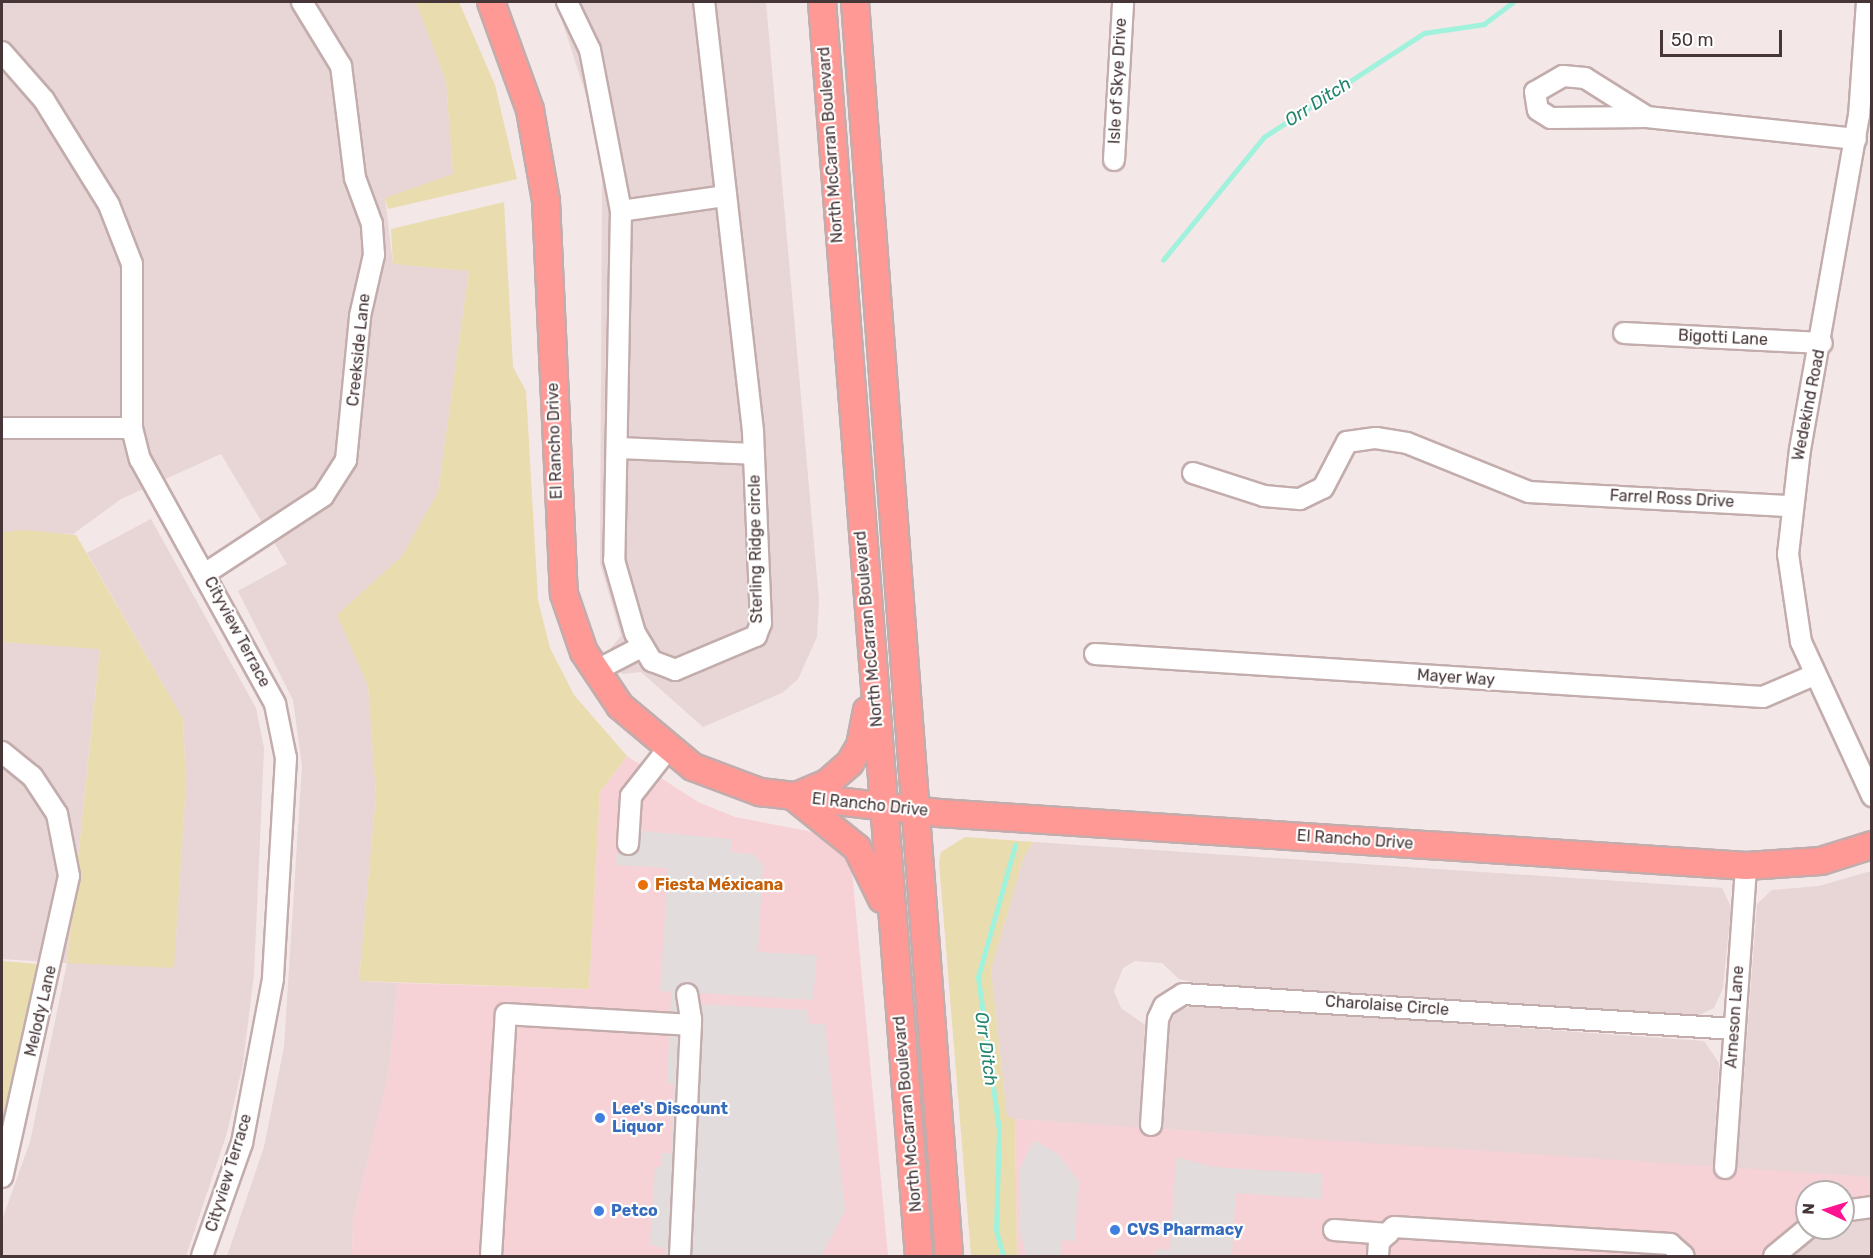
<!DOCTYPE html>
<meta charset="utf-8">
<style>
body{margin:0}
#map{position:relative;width:1873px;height:1258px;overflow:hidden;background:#f4e7e7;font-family:Rubik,sans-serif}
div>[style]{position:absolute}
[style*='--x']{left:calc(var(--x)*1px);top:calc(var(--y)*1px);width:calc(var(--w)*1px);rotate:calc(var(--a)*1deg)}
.residential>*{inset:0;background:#e8d5d5}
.commercial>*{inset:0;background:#f6d1d5}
.green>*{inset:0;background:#e9dcae}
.parking>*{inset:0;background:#e2dcdc}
.stream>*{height:4.5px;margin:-2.25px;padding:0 2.25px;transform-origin:2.25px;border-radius:2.25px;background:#a1f2dd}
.roads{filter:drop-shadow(2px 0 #c3acac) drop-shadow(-2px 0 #c3acac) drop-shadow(0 2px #c3acac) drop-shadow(0 -2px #c3acac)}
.minor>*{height:20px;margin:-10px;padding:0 10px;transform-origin:10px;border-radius:10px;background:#fff}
.major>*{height:26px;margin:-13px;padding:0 13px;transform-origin:13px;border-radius:13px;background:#ff9995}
.dots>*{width:16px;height:16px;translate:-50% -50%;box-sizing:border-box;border:3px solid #fff;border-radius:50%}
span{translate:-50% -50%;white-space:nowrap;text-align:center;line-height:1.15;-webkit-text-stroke:4.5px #fff;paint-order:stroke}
.street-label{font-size:16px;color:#473637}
.food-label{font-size:16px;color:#c56008;font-weight:700}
.left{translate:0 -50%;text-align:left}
.shop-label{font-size:16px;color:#366cbe;font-weight:700}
.water-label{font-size:18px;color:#23856c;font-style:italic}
.frame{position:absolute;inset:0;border:3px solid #473637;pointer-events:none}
.north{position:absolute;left:1795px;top:1180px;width:60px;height:60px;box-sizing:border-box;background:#fff;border:2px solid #b5afaf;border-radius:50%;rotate:274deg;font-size:16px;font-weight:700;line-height:24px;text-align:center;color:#473637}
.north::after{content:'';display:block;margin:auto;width:21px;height:27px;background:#ff1390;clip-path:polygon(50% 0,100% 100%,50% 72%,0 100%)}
.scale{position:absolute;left:1660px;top:30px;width:122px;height:27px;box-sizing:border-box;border:3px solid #473637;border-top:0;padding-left:8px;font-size:18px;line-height:21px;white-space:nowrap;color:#473637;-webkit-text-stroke:4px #fff;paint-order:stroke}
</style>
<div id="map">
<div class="residential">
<div style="clip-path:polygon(2px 2px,416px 2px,446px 81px,453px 174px,385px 198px,393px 264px,469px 271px,438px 492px,402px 556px,337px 615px,368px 686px,376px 795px,359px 981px,398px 983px,389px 1072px,353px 1220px,352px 1256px,227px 1256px,264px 1147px,284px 1047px,302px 766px,293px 700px,238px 591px,287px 564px,221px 454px,121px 499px,73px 534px,2px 532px)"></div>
<div style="clip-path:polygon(556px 2px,766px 2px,819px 600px,817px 637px,798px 679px,782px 693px,703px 727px,641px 672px,622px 674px,609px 650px,621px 636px,600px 563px,602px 178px,594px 120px)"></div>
<div style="clip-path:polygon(151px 519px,256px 708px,264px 748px,254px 974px,243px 1064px,227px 1133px,186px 1256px,2px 1256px,2px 1220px,30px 1142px,67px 963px,2px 959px,2px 642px,100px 648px,67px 962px,174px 967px,186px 784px,183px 719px,87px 553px)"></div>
<div style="clip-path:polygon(1034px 842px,1722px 888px,1731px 907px,1723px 988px,1714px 1008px,1697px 1016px,1197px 983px,1179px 979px,1162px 963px,1135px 961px,1123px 968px,1114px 991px,1121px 1008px,1145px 1025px,1139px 1128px,1015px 1119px,1007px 1116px,991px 970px,1024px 856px)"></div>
<div style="clip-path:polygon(1871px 871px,1871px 1177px,1737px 1169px,1757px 904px,1772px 890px,1819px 886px)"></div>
<div style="clip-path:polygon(1195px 1005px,1704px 1041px,1719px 1063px,1713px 1167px,1161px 1129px,1168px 1027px,1177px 1011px)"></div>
<div style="clip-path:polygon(1871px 1217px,1871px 1256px,1788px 1256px,1815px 1235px)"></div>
</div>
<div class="commercial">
<div style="clip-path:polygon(627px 756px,698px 802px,735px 817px,818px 833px,851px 861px,888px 1256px,352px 1256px,353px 1220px,389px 1072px,398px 983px,589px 989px,600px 792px)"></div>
<div style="clip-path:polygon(1015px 1119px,1871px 1177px,1871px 1196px,1843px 1201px,1843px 1192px,1807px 1192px,1807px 1217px,1760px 1256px,1017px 1256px)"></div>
</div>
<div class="green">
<div style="clip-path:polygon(416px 2px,459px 2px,495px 85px,517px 179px,388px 209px,385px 198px,453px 174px,446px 81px)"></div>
<div style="clip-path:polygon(504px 202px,513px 367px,526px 391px,538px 600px,550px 648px,574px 695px,627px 756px,600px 792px,589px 989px,359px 981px,376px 795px,368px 686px,337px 615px,402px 556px,438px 492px,469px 271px,393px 264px,391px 229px)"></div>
<div style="clip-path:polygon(26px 530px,76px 535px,183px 719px,186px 784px,174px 968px,67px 963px,100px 649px,2px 642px,2px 532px)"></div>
<div style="clip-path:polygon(965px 837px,1034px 842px,1024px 856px,991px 970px,1007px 1116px,1015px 1119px,1017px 1256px,971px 1256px,939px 862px,941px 852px)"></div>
<div style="clip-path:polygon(2px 961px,38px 964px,2px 1139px)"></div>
</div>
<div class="parking">
<div style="clip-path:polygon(619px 829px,732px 839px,732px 852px,753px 854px,763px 865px,758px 952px,817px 955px,813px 1000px,698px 993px,698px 1004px,808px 1010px,809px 1024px,825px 1024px,845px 1211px,821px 1256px,665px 1256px,665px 1249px,650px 1244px,655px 1167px,661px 1167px,661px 1153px,671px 1153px,674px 1084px,667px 1083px,671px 992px,660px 991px,668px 868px,616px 865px)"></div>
<div style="clip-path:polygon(1034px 1140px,1058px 1154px,1079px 1181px,1075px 1241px,1061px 1240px,1061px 1256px,1026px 1256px,1019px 1228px,1020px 1168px)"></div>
<div style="clip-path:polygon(1176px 1157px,1214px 1167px,1323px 1174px,1321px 1199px,1236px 1193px,1232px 1256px,1155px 1256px,1155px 1249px,1170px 1250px)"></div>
</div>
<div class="stream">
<div style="--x:1163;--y:260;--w:159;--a:-50.6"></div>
<div style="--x:1264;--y:137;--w:191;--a:-33"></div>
<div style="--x:1424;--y:33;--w:61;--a:-8.5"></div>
<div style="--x:1484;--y:24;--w:36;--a:-37"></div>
<div style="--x:1003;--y:1256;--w:27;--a:-105"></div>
<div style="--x:996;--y:1230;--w:99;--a:-88.3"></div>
<div style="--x:999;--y:1131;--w:155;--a:-97.8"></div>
<div style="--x:978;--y:977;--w:137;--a:-74.3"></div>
</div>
<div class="roads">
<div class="minor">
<div style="--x:567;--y:2;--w:53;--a:64.4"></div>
<div style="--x:590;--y:50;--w:164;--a:79.1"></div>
<div style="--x:621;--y:211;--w:349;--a:91.1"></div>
<div style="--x:614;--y:560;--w:76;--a:74"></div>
<div style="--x:635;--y:633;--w:33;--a:59"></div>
<div style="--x:652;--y:661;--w:25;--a:21"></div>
<div style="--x:675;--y:670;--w:88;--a:-22.8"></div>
<div style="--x:756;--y:636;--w:14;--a:-69"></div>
<div style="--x:761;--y:623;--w:192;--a:-92.4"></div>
<div style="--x:753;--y:431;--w:432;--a:-96.5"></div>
<div style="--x:1867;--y:2;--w:113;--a:94"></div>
<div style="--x:1859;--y:115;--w:339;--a:100"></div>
<div style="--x:1800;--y:449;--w:106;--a:96.5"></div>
<div style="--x:1788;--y:554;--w:89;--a:81.6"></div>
<div style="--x:1801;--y:642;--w:170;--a:65.2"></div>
<div style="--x:2;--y:52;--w:64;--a:48.8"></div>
<div style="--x:44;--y:100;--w:123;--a:58.2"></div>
<div style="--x:109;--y:205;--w:63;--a:68.7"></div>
<div style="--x:132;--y:264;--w:164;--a:90"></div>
<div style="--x:132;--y:428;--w:32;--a:76"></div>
<div style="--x:140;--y:459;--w:280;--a:61.1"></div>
<div style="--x:275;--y:704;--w:55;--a:78.5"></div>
<div style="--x:286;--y:758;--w:221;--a:93.4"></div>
<div style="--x:273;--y:979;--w:167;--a:100.7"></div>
<div style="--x:242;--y:1143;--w:120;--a:109.5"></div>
<div style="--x:1647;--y:117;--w:73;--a:-147.8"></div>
<div style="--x:1585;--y:78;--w:22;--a:-175"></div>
<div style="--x:1563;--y:76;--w:32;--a:150"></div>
<div style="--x:1535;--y:92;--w:18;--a:81"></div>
<div style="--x:1538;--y:110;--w:15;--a:32"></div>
<div style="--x:1551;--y:118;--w:96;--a:-0.6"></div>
<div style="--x:1647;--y:117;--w:210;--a:6"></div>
<div style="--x:1114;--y:160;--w:158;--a:-86.7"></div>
<div style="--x:621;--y:211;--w:105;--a:-8.2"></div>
<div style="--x:1624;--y:333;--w:198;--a:2.9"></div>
<div style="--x:2;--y:428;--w:130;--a:0"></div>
<div style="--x:618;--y:448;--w:136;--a:2.5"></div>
<div style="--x:1193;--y:473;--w:75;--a:17.9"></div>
<div style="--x:1264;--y:496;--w:36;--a:5"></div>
<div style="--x:1300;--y:499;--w:25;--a:-26"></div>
<div style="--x:1323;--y:488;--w:52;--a:-62.4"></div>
<div style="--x:1347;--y:442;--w:29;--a:-8"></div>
<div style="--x:1376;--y:438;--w:31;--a:9"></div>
<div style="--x:1407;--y:443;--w:131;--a:21.9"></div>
<div style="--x:1529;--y:492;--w:262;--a:3.1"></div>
<div style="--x:206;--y:573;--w:140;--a:-33.3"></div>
<div style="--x:323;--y:496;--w:43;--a:-57.4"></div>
<div style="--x:346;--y:460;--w:145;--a:-84.4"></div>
<div style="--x:360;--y:316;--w:63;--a:-77.1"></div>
<div style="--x:374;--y:255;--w:31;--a:-94"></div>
<div style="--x:372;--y:224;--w:49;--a:-110.3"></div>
<div style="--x:355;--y:178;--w:113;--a:-97.1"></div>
<div style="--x:341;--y:66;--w:75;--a:-121.4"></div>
<div style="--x:1095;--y:654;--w:669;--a:3.68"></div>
<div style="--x:1763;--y:697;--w:56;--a:-23.3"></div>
<div style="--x:595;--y:671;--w:54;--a:-27.5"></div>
<div style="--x:2;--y:752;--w:38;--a:39"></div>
<div style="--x:32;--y:776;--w:45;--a:56.7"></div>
<div style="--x:57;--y:814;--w:63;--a:79"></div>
<div style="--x:69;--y:876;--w:308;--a:102.5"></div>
<div style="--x:628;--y:844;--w:48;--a:-86.4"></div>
<div style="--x:631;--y:796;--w:58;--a:-52"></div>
<div style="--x:1151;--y:1125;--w:106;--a:-86.2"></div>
<div style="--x:1158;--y:1019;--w:14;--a:-65"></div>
<div style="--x:1164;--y:1006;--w:22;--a:-32"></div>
<div style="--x:1183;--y:994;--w:552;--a:3.63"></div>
<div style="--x:1725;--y:1168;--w:303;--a:-86"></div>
<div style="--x:1843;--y:1211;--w:29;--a:-8"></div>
<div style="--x:1334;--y:1230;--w:54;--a:4.2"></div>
<div style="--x:491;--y:1256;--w:242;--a:-86.5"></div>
<div style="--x:506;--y:1014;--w:185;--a:3.4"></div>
<div style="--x:680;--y:1256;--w:237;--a:-87.3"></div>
<div style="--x:691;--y:1019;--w:25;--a:-99"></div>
<div style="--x:1378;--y:1256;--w:14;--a:-86"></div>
<div style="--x:1379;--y:1242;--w:21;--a:-45"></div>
<div style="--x:1394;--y:1227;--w:277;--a:3.5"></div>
<div style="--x:1670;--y:1244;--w:18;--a:41"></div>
<div style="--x:1774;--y:1256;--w:44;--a:-39.5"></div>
</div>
<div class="major">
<div style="--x:491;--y:2;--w:115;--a:70.1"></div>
<div style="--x:530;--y:110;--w:92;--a:80"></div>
<div style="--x:546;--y:201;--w:393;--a:87.4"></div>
<div style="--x:564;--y:594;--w:61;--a:71"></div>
<div style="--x:584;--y:652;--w:65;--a:56.3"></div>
<div style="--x:620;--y:706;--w:95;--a:39.9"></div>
<div style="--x:693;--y:767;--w:72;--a:20.5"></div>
<div style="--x:760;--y:792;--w:180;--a:6.7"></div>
<div style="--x:939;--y:813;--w:809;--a:3.76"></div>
<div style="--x:1746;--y:866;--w:75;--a:-3.8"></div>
<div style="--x:1821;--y:861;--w:53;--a:-17.4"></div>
<div style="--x:822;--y:2;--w:1258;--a:85.58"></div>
<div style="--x:855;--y:2;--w:1258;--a:85.71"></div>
<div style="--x:794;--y:797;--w:36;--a:-23"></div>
<div style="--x:827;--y:783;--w:30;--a:-41"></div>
<div style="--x:850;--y:763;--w:20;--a:-60"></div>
<div style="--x:860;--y:746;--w:36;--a:-79"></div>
<div style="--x:795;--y:798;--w:80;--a:38.9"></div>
<div style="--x:857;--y:848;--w:57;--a:63.9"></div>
</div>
</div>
<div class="dots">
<div style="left:643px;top:885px;background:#e8710a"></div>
<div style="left:600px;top:1118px;background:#3f7fe0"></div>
<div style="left:599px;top:1211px;background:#3f7fe0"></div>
<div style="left:1115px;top:1230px;background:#3f7fe0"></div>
</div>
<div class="street-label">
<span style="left:1118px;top:81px;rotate:-87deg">Isle of Skye Drive</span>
<span style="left:831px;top:145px;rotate:-94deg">North McCarran Boulevard</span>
<span style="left:1723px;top:338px;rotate:3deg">Bigotti Lane</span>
<span style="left:359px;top:350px;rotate:-84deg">Creekside Lane</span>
<span style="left:1809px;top:405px;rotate:-79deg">Wedekind Road</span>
<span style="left:555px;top:441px;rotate:-92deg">El Rancho Drive</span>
<span style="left:1672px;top:499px;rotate:3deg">Farrel Ross Drive</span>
<span style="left:756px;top:549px;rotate:-91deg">Sterling Ridge circle</span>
<span style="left:869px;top:629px;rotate:-95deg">North McCarran Boulevard</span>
<span style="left:237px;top:632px;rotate:62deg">Cityview Terrace</span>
<span style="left:1456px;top:678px;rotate:4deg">Mayer Way</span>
<span style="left:870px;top:805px;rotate:6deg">El Rancho Drive</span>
<span style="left:1355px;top:840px;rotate:4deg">El Rancho Drive</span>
<span style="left:1387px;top:1006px;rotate:4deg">Charolaise Circle</span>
<span style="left:41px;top:1011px;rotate:-77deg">Melody Lane</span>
<span style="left:1735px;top:1017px;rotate:-86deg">Arneson Lane</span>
<span style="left:908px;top:1114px;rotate:-95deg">North McCarran Boulevard</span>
<span style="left:229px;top:1173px;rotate:-73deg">Cityview Terrace</span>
</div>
<div class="food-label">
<span class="left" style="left:655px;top:885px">Fiesta Méxicana</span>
</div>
<div class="shop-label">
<span class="left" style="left:612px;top:1118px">Lee's Discount<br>Liquor</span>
<span class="left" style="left:611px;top:1211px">Petco</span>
<span class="left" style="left:1127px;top:1230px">CVS Pharmacy</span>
</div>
<div class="water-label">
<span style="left:1318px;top:102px;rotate:-33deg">Orr Ditch</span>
<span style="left:986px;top:1049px;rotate:82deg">Orr Ditch</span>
</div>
<div class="frame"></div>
<div class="north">N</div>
<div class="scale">50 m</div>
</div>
